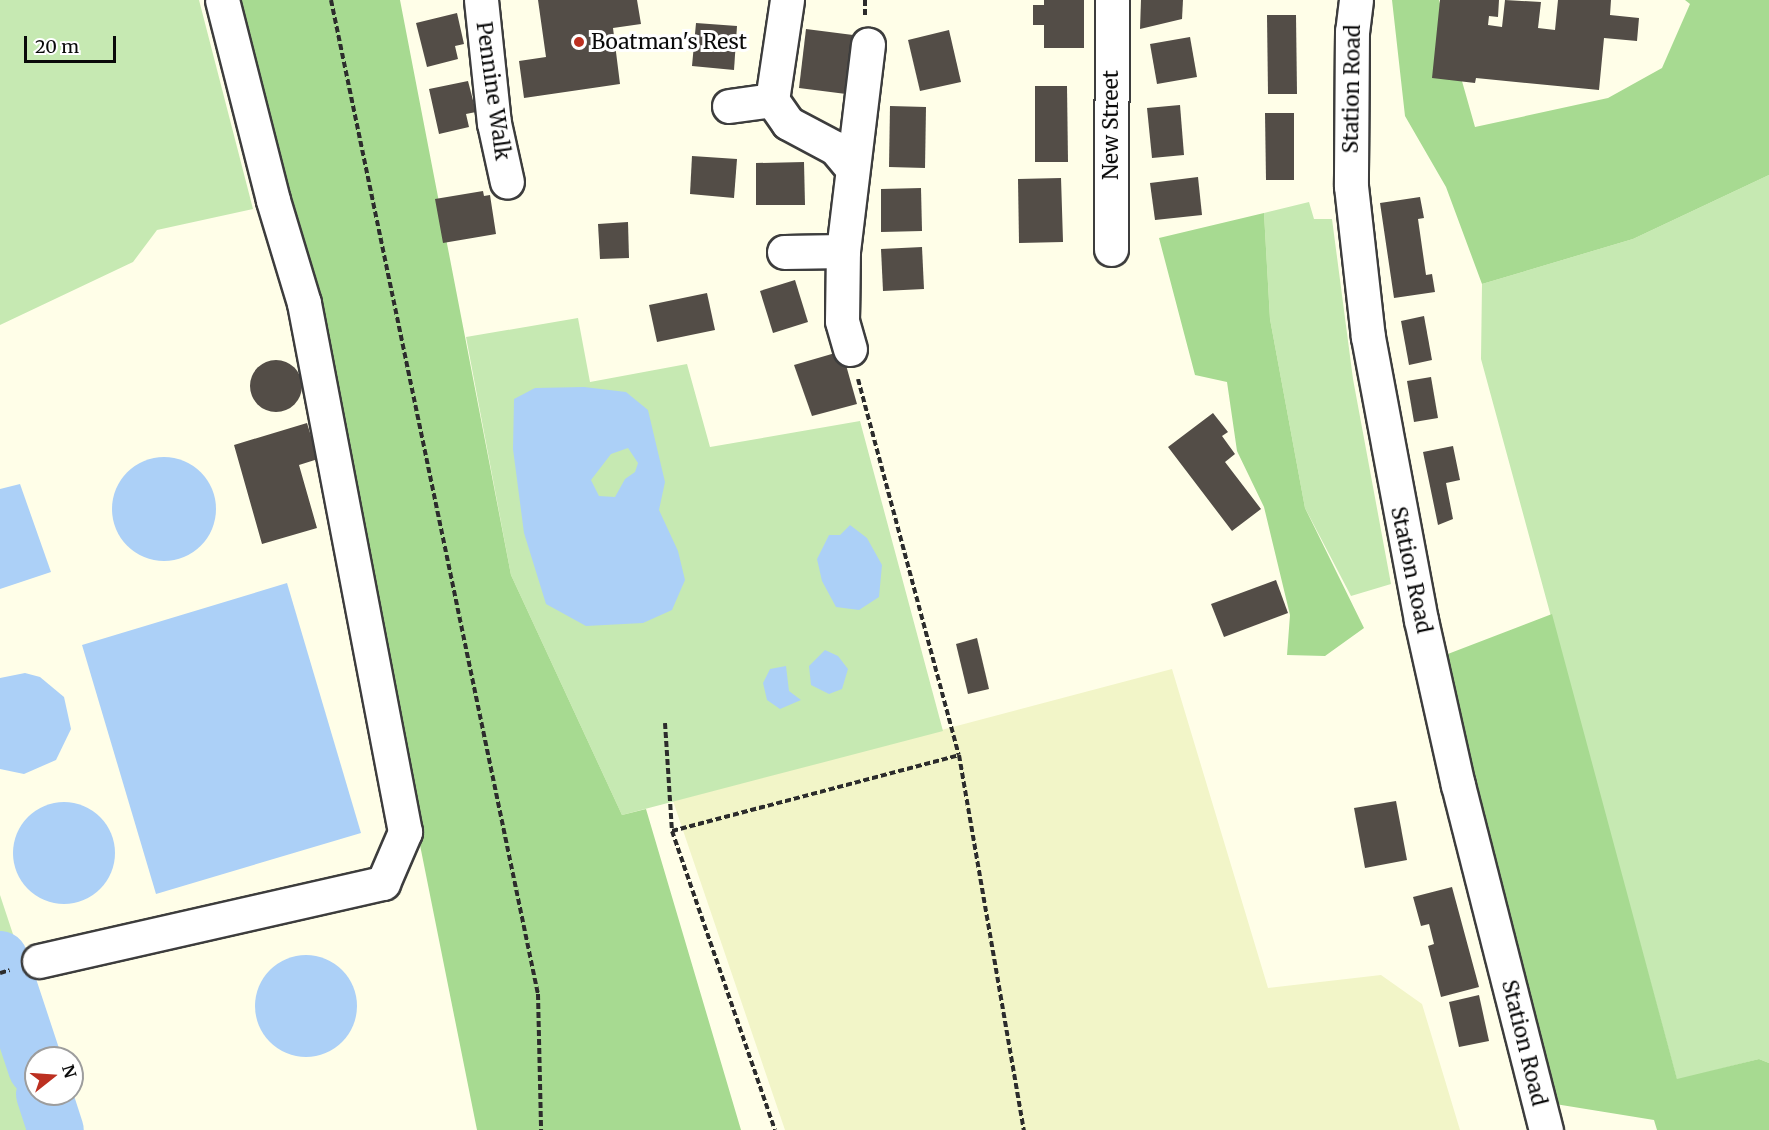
<!DOCTYPE html>
<style>
body{margin:0}
#map{position:relative;width:1769px;height:1130px;overflow:hidden;background:#fffee8;font-family:Merriweather,serif}
div>[style]{position:absolute}
[style*='--x']{left:calc(var(--x)*1px);top:calc(var(--y)*1px);width:calc(var(--w)*1px);rotate:calc(var(--a)*1deg)}
.farmland>*{inset:0;background:#f2f5c8}
.green>*{inset:0;background:#c6e9b2}
.forest>*{inset:0;background:#a7da91}
.water>*{inset:0;background:#acd0f7}
.round{border-radius:50%}
.river>*{height:56px;margin:-28px;padding:0 28px;transform-origin:28px;border-radius:28px;background:#acd0f7}
.building>*{inset:0;background:#534d47}
.path>*{height:4px;margin-top:-2px;transform-origin:0;background:repeating-linear-gradient(90deg,#2c2c2c 0 6px,transparent 0 9px)}
.roads{filter:drop-shadow(2px 0 #3d3d3d) drop-shadow(-2px 0 #3d3d3d) drop-shadow(0 2px #3d3d3d) drop-shadow(0 -2px #3d3d3d)}
.minor>*{height:33px;margin:-16.5px;padding:0 16.5px;transform-origin:16.5px;border-radius:16.5px;background:#fff}
.dots>*{width:16px;height:16px;translate:-50% -50%;box-sizing:border-box;border:3px solid #fff;border-radius:50%}
span{translate:-50% -50%;white-space:nowrap;text-align:center;line-height:1.15;-webkit-text-stroke:6px #fff;paint-order:stroke}
.poi-label{font-size:21px;color:#0a0a0a}
.left{translate:0 -50%;text-align:left}
.street-label{font-size:21px;color:#0a0a0a}
.north{position:absolute;left:24px;top:1046px;width:60px;height:60px;box-sizing:border-box;background:#fff;border:2px solid #9d9d9d;border-radius:50%;rotate:73deg;font-size:16px;font-weight:700;line-height:24px;text-align:center;color:#0a0a0a}
.north::after{content:'';display:block;margin:auto;width:21px;height:27px;background:#bc3021;clip-path:polygon(50% 0,100% 100%,50% 72%,0 100%)}
.scale{position:absolute;left:24px;top:36px;width:92px;height:27px;box-sizing:border-box;border:3px solid #0a0a0a;border-top:0;padding-left:8px;font-size:18px;line-height:21px;white-space:nowrap;color:#0a0a0a;-webkit-text-stroke:4px #fff;paint-order:stroke}
</style>
<div id="map">
<div class="farmland">
<div style="clip-path:polygon(1172px 669px,1268px 988px,1381px 975px,1422px 1004px,1460px 1130px,785px 1130px,673px 801px)"></div>
</div>
<div class="green">
<div style="clip-path:polygon(0 0,199px 0,253px 209px,157px 230px,133px 262px,0 325px)"></div>
<div style="clip-path:polygon(1769px 175px,1769px 1063px,1759px 1059px,1677px 1080px,1481px 359px,1482px 284px,1633px 239px)"></div>
<div style="clip-path:polygon(1309px 202px,1314px 219px,1332px 219px,1353px 379px,1391px 584px,1351px 596px,1305px 508px,1270px 319px,1264px 213px)"></div>
<div style="clip-path:polygon(578px 318px,590px 382px,687px 364px,710px 447px,860px 421px,943px 731px,622px 815px,511px 575px,466px 337px)"></div>
<div style="clip-path:polygon(0 895px,54px 1058px,36px 1058px,36px 1094px,66px 1094px,78px 1130px,0 1130px)"></div>
</div>
<div class="forest">
<div style="clip-path:polygon(239px 0,400px 0,511px 575px,622px 815px,646px 809px,741px 1130px,477px 1130px,291px 200px)"></div>
<div style="clip-path:polygon(1392px 0,1439px 0,1475px 127px,1608px 98px,1662px 68px,1690px 4px,1685px 0,1769px 0,1769px 175px,1633px 239px,1482px 284px,1446px 187px,1405px 116px)"></div>
<div style="clip-path:polygon(1264px 213px,1270px 319px,1305px 508px,1364px 628px,1325px 656px,1287px 655px,1290px 615px,1264px 507px,1237px 451px,1227px 382px,1195px 375px,1159px 238px)"></div>
<div style="clip-path:polygon(1552px 614px,1677px 1079px,1759px 1059px,1769px 1063px,1769px 1130px,1657px 1130px,1654px 1120px,1549px 1103px,1440px 657px)"></div>
</div>
<div class="water">
<div style="clip-path:polygon(evenodd,584px 387px,626px 392px,648px 410px,665px 482px,659px 510px,678px 551px,685px 580px,672px 610px,643px 623px,586px 626px,546px 604px,524px 533px,513px 449px,514px 399px,535px 388px,584px 387px,628px 448px,638px 463px,635px 472px,625px 479px,615px 497px,599px 496px,591px 480px,611px 454px,628px 448px)"></div>
<div class="round" style="left:112px;top:457px;width:104px;height:104px"></div>
<div style="clip-path:polygon(20px 484px,51px 572px,0 589px,0 489px)"></div>
<div style="clip-path:polygon(850px 525px,867px 538px,882px 565px,879px 597px,859px 610px,836px 607px,822px 581px,817px 559px,829px 535px,840px 535px)"></div>
<div style="clip-path:polygon(287px 583px,361px 833px,156px 894px,82px 645px)"></div>
<div style="clip-path:polygon(825px 650px,838px 656px,848px 669px,842px 689px,829px 694px,811px 685px,809px 666px)"></div>
<div style="clip-path:polygon(786px 666px,789px 691px,801px 700px,780px 709px,767px 700px,763px 683px,770px 669px)"></div>
<div style="clip-path:polygon(25px 673px,40px 677px,64px 697px,71px 729px,56px 760px,24px 774px,0 769px,0 678px)"></div>
<div class="round" style="left:13px;top:802px;width:102px;height:102px"></div>
<div class="round" style="left:255px;top:955px;width:102px;height:102px"></div>
</div>
<div class="river">
<div style="--x:0;--y:959;--w:115;--a:71.7"></div>
<div style="--x:44;--y:1094;--w:38;--a:72"></div>
</div>
<div class="building">
<div style="clip-path:polygon(538px 0,637px 0,641px 24px,613px 28px,620px 84px,524px 98px,519px 61px,546px 57px)"></div>
<div style="clip-path:polygon(1044px 0,1084px 0,1084px 48px,1044px 48px,1044px 25px,1033px 25px,1033px 5px,1044px 5px)"></div>
<div style="clip-path:polygon(1141px 0,1183px 0,1182px 19px,1140px 29px)"></div>
<div style="clip-path:polygon(1440px 0,1499px 0,1498px 17px,1489px 16px,1488px 25px,1502px 27px,1505px 0,1541px 2px,1538px 28px,1555px 30px,1558px 0,1611px 0,1610px 15px,1639px 18px,1637px 41px,1604px 38px,1599px 90px,1476px 78px,1475px 83px,1432px 78px)"></div>
<div style="clip-path:polygon(457px 13px,464px 44px,455px 46px,458px 59px,427px 67px,416px 23px)"></div>
<div style="clip-path:polygon(1267px 15px,1296px 15px,1297px 94px,1268px 94px)"></div>
<div style="clip-path:polygon(696px 23px,737px 26px,734px 70px,692px 66px)"></div>
<div style="clip-path:polygon(806px 29px,853px 35px,846px 94px,799px 88px)"></div>
<div style="clip-path:polygon(949px 30px,961px 82px,920px 91px,908px 40px)"></div>
<div style="clip-path:polygon(1190px 37px,1197px 77px,1157px 84px,1150px 44px)"></div>
<div style="clip-path:polygon(468px 81px,476px 112px,466px 114px,469px 127px,439px 134px,429px 89px)"></div>
<div style="clip-path:polygon(1035px 86px,1067px 86px,1068px 162px,1035px 162px)"></div>
<div style="clip-path:polygon(1180px 105px,1184px 155px,1152px 158px,1147px 108px)"></div>
<div style="clip-path:polygon(890px 106px,926px 107px,925px 168px,889px 167px)"></div>
<div style="clip-path:polygon(1265px 113px,1294px 113px,1294px 180px,1266px 180px)"></div>
<div style="clip-path:polygon(692px 156px,737px 159px,734px 198px,690px 194px)"></div>
<div style="clip-path:polygon(804px 162px,805px 205px,756px 205px,756px 163px)"></div>
<div style="clip-path:polygon(1198px 177px,1202px 215px,1155px 220px,1150px 183px)"></div>
<div style="clip-path:polygon(1061px 178px,1063px 242px,1019px 243px,1018px 179px)"></div>
<div style="clip-path:polygon(921px 188px,922px 231px,881px 232px,881px 189px)"></div>
<div style="clip-path:polygon(483px 191px,484px 196px,490px 195px,496px 234px,443px 243px,435px 199px)"></div>
<div style="clip-path:polygon(1420px 197px,1424px 218px,1418px 219px,1426px 275px,1432px 274px,1435px 292px,1394px 298px,1380px 203px)"></div>
<div style="clip-path:polygon(628px 222px,629px 258px,600px 259px,598px 224px)"></div>
<div style="clip-path:polygon(922px 247px,924px 289px,883px 291px,881px 249px)"></div>
<div style="clip-path:polygon(795px 280px,808px 322px,773px 333px,760px 291px)"></div>
<div style="clip-path:polygon(707px 293px,715px 330px,657px 342px,649px 305px)"></div>
<div style="clip-path:polygon(1424px 316px,1432px 360px,1409px 365px,1401px 321px)"></div>
<div style="clip-path:polygon(842px 351px,857px 404px,812px 416px,794px 365px)"></div>
<div class="round" style="left:250px;top:360px;width:52px;height:52px"></div>
<div style="clip-path:polygon(1431px 377px,1438px 418px,1414px 422px,1407px 381px)"></div>
<div style="clip-path:polygon(1213px 413px,1228px 432px,1222px 436px,1235px 454px,1225px 462px,1261px 509px,1232px 531px,1168px 447px)"></div>
<div style="clip-path:polygon(307px 423px,318px 459px,299px 465px,317px 528px,262px 544px,234px 445px)"></div>
<div style="clip-path:polygon(1453px 446px,1460px 480px,1446px 483px,1453px 519px,1438px 525px,1423px 452px)"></div>
<div style="clip-path:polygon(1276px 580px,1288px 613px,1224px 637px,1211px 604px)"></div>
<div style="clip-path:polygon(977px 638px,989px 689px,968px 694px,956px 644px)"></div>
<div style="clip-path:polygon(1396px 801px,1407px 860px,1365px 868px,1354px 808px)"></div>
<div style="clip-path:polygon(1452px 887px,1479px 987px,1441px 997px,1428px 946px,1434px 944px,1429px 924px,1421px 926px,1413px 897px)"></div>
<div style="clip-path:polygon(1479px 995px,1489px 1041px,1459px 1047px,1449px 1002px)"></div>
</div>
<div class="path">
<div style="--x:331;--y:0;--w:1015;--a:78.24"></div>
<div style="--x:538;--y:994;--w:136;--a:88.7"></div>
<div style="--x:865;--y:15;--w:15;--a:-90"></div>
<div style="--x:858;--y:379;--w:389;--a:75"></div>
<div style="--x:959;--y:755;--w:381;--a:80.2"></div>
<div style="--x:665;--y:723;--w:108;--a:86.3"></div>
<div style="--x:672;--y:831;--w:316;--a:71"></div>
<div style="--x:672;--y:831;--w:297;--a:-14.8"></div>
<div style="--x:0;--y:973;--w:10;--a:-17"></div>
</div>
<div class="roads">
<div class="minor">
<div style="--x:481;--y:0;--w:124;--a:84"></div>
<div style="--x:494;--y:123;--w:60;--a:77.6"></div>
<div style="--x:787;--y:0;--w:101;--a:98.5"></div>
<div style="--x:772;--y:100;--w:28;--a:55"></div>
<div style="--x:788;--y:123;--w:53;--a:28"></div>
<div style="--x:835;--y:148;--w:26;--a:50"></div>
<div style="--x:1356;--y:0;--w:31;--a:97"></div>
<div style="--x:1352;--y:31;--w:155;--a:90.4"></div>
<div style="--x:1351;--y:186;--w:152;--a:83.6"></div>
<div style="--x:1368;--y:337;--w:288;--a:79.4"></div>
<div style="--x:1421;--y:620;--w:169;--a:77.4"></div>
<div style="--x:1458;--y:785;--w:356;--a:75.7"></div>
<div style="--x:729;--y:106;--w:43;--a:-7.9"></div>
<div style="--x:1111;--y:249;--w:249;--a:-89.8"></div>
<div style="--x:784;--y:252;--w:59;--a:-1"></div>
<div style="--x:850;--y:349;--w:29;--a:-106"></div>
<div style="--x:842;--y:321;--w:70;--a:-89.2"></div>
<div style="--x:843;--y:251;--w:208;--a:-83.1"></div>
<div style="--x:39;--y:961;--w:353;--a:-12.8"></div>
<div style="--x:383;--y:883;--w:56;--a:-66.7"></div>
<div style="--x:405;--y:832;--w:539;--a:-100.81"></div>
<div style="--x:304;--y:303;--w:108;--a:-106.8"></div>
<div style="--x:273;--y:200;--w:206;--a:-104.3"></div>
</div>
</div>
<div class="dots">
<div style="left:579px;top:42px;background:#bc3021"></div>
</div>
<div class="poi-label">
<span class="left" style="left:591px;top:42px">Boatman's Rest</span>
</div>
<div class="street-label">
<span style="left:1352px;top:89px;rotate:-89deg">Station Road</span>
<span style="left:493px;top:91px;rotate:82deg">Pennine Walk</span>
<span style="left:1111px;top:125px;rotate:-90deg">New Street</span>
<span style="left:1411px;top:570px;rotate:78deg">Station Road</span>
<span style="left:1524px;top:1043px;rotate:76deg">Station Road</span>
</div>
<div class="north">N</div>
<div class="scale">20 m</div>
</div>
